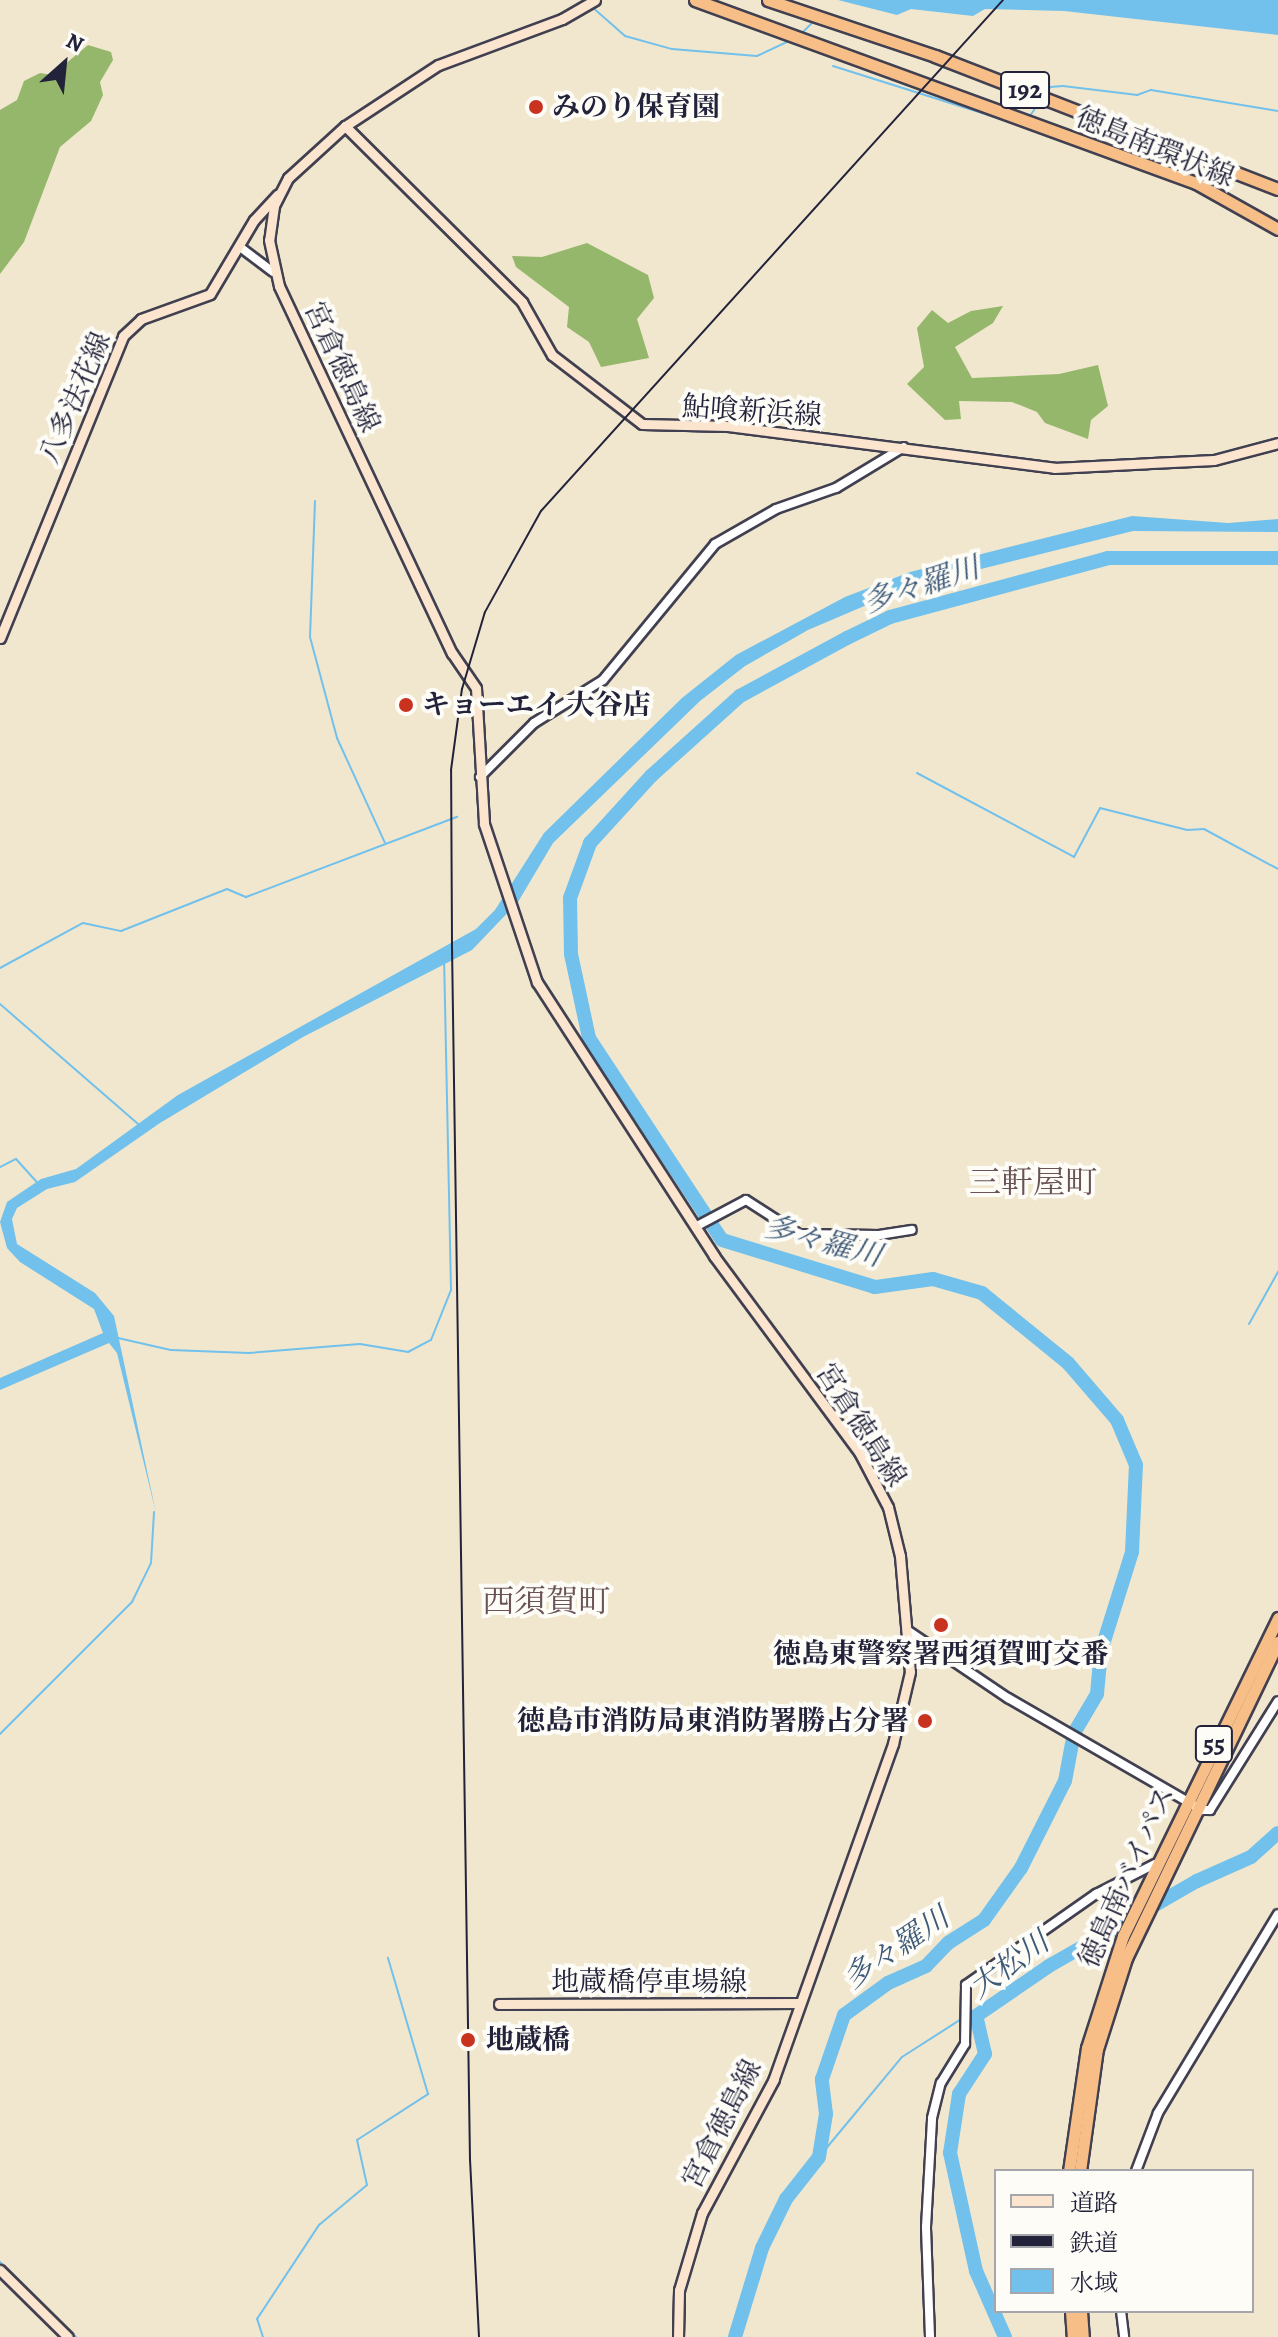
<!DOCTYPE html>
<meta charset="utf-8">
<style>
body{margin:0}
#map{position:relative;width:1278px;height:2337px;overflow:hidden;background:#f1e7ce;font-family:Alegreya,"Noto Serif JP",serif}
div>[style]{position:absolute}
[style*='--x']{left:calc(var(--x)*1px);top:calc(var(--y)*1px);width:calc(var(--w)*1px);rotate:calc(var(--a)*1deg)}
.forest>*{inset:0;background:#95b76b}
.water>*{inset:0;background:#71c1ec}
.stream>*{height:2px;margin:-1px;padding:0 1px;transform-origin:1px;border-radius:1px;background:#71c1ec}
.river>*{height:14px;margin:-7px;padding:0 7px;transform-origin:7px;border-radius:7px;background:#71c1ec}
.roads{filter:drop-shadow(2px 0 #414051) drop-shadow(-2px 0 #414051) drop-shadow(0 2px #414051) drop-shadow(0 -2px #414051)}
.tertiary>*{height:8px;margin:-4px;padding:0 4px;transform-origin:4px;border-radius:4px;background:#fff}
.secondary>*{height:9px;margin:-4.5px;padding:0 4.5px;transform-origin:4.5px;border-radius:4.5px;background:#fce5cf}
.trunk>*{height:11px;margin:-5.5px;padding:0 5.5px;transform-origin:5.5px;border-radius:5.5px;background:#f7be88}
.rail>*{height:2px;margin:-1px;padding:0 1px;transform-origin:1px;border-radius:1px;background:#22223b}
.dots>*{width:22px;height:22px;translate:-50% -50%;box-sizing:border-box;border:4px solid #fdfcf7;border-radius:50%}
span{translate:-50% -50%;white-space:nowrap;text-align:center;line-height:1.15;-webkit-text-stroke:8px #fdfcf7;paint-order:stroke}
.shield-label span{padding:2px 6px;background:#fdfcf7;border:2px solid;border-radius:6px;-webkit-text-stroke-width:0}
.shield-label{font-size:26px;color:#22223b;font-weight:700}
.poi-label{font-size:28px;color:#22223b;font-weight:700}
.left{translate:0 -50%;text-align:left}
.right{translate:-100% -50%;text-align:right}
.street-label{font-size:28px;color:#22223b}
.water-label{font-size:30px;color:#3e5a79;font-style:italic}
.quarter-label{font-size:32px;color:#6a5357}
.legend{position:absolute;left:994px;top:2169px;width:260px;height:144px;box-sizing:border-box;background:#fdfcf7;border:2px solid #a5a5ac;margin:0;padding:10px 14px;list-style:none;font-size:24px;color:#22223b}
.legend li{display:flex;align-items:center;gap:16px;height:40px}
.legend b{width:40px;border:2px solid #a5a5ac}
.north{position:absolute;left:24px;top:24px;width:80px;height:80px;-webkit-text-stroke:6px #fdfcf7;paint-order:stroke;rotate:27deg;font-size:22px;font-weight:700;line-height:32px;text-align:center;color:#22223b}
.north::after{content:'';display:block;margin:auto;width:28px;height:36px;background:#22223b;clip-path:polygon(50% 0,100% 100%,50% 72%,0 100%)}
</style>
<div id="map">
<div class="forest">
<div style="clip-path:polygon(88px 45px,111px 52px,113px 60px,100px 82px,103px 95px,91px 121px,60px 147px,24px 242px,0 274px,0 110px,17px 100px,24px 81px,40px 73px,52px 75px)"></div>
<div style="clip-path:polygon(587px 243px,648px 275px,654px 298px,637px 319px,649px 358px,601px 367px,589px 342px,567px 327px,569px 307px,516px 267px,512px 256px,542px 257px)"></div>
<div style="clip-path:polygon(1003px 306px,993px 323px,955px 347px,972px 378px,1059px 374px,1098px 365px,1108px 406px,1091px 420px,1088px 439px,1045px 423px,1037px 412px,1012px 402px,959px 401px,961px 419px,945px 420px,907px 384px,924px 367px,917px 328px,932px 310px,948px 323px,971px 311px)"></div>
</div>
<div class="water">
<div style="clip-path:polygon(838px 0,1278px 0,1278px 35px,1064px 11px,985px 9px,973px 16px,911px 9px,897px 15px)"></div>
<div style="clip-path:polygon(1132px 516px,1228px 523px,1278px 519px,1278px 532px,1133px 531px,909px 587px,808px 630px,745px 666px,700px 701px,553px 843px,518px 902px,472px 950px,303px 1037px,160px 1123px,75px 1182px,47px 1189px,17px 1208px,12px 1219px,17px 1244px,95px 1293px,114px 1316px,156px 1513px,117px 1353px,109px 1343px,0 1390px,0 1378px,103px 1333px,94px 1309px,20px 1262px,7px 1248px,0 1222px,7px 1202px,41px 1179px,76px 1169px,178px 1095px,476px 929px,495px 910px,544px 833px,682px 698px,736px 655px,845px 597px,910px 572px)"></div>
</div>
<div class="stream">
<div style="--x:591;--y:6;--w:45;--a:41.4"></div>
<div style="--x:625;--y:36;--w:49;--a:15.5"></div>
<div style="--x:672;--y:49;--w:85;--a:4.7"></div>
<div style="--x:757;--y:56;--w:38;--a:-25"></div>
<div style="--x:800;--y:35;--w:21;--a:-45"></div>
<div style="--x:833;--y:66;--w:199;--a:17.5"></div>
<div style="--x:1045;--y:95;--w:9;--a:-58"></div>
<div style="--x:1050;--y:87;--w:13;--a:-4"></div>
<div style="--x:1063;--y:86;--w:75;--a:6.9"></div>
<div style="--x:1137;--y:95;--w:15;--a:-20"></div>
<div style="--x:1151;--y:90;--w:129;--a:9.4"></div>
<div style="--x:1029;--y:117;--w:17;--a:-54"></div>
<div style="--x:315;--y:501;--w:136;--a:92.1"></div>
<div style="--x:310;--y:637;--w:105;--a:75"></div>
<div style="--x:337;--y:738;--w:115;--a:65.4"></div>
<div style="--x:917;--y:773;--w:178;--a:28.1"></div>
<div style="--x:1074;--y:857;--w:55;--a:-62"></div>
<div style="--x:1100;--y:808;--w:90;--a:14.2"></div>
<div style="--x:1187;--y:830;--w:17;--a:-3"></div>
<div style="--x:1204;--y:829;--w:84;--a:28.4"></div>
<div style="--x:0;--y:968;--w:94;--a:-28.5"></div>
<div style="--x:83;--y:923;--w:39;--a:12"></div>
<div style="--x:121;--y:931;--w:114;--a:-21.6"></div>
<div style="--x:227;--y:889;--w:21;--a:23"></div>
<div style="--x:246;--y:897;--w:226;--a:-20.8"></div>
<div style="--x:0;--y:1004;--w:183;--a:41"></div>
<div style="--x:0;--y:1167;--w:18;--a:-27"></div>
<div style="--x:16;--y:1159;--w:31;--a:48"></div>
<div style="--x:1249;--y:1324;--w:60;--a:-60.9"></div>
<div style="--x:118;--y:1338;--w:54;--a:12.8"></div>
<div style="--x:171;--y:1350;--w:78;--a:2.2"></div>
<div style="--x:249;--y:1353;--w:111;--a:-4.6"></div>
<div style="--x:360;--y:1344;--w:49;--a:9.5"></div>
<div style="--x:408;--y:1352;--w:26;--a:-28"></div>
<div style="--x:431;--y:1340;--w:54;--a:-68.2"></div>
<div style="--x:451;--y:1290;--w:328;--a:-91.2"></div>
<div style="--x:0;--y:1734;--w:187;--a:-45"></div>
<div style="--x:132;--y:1602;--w:43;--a:-64"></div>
<div style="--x:151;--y:1563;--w:51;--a:-86.6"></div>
<div style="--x:819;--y:2157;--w:130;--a:-50.3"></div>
<div style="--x:902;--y:2057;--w:72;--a:-32.6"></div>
<div style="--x:0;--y:2262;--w:107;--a:44.6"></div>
<div style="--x:263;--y:2337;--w:19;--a:-108"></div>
<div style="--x:257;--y:2319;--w:113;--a:-56.6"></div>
<div style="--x:319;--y:2225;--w:62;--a:-39.8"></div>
<div style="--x:367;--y:2185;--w:46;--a:-102.5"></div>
<div style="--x:357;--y:2140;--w:85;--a:-32.9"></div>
<div style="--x:428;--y:2094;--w:142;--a:-106.4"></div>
</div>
<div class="river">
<div style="--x:735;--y:2337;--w:93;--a:-73.1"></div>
<div style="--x:762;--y:2248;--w:55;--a:-63.9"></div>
<div style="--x:786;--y:2199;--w:53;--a:-51.8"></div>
<div style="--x:819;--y:2157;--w:44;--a:-80.8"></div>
<div style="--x:826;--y:2114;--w:35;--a:-97"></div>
<div style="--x:822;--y:2079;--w:68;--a:-71"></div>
<div style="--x:844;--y:2015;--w:54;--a:-36"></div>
<div style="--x:888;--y:1983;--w:42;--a:-24.1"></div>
<div style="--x:926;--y:1966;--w:32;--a:-46"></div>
<div style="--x:948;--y:1943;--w:43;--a:-32.6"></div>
<div style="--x:984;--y:1920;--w:64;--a:-54.6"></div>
<div style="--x:1021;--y:1868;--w:97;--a:-63.2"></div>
<div style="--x:1065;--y:1781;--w:49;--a:-79.4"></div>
<div style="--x:1074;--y:1733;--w:45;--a:-59.5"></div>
<div style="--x:1097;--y:1694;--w:43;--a:-84.7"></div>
<div style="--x:1101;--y:1651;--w:104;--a:-72.6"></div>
<div style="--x:1132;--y:1552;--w:87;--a:-87.4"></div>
<div style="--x:1136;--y:1465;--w:49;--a:-112.9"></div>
<div style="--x:1117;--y:1420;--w:75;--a:-130.7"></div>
<div style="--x:1068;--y:1363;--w:111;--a:-140.9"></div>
<div style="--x:982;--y:1293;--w:51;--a:-164.1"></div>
<div style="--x:933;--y:1279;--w:59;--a:172.1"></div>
<div style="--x:875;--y:1287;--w:160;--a:-162.9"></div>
<div style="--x:722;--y:1240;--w:242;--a:-123.4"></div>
<div style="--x:589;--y:1038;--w:86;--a:-102.1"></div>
<div style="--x:571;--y:954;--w:56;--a:-91"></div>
<div style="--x:570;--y:898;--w:59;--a:-70"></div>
<div style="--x:590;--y:843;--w:91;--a:-47.7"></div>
<div style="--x:651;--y:776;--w:120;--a:-42"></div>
<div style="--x:740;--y:696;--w:122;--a:-28.5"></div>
<div style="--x:847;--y:638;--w:48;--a:-26"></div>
<div style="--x:890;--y:617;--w:226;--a:-15.1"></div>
<div style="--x:1108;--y:558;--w:170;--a:0"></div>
<div style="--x:1005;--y:2337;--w:72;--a:-113.7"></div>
<div style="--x:976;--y:2271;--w:121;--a:-102.4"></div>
<div style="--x:950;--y:2153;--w:60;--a:-81.3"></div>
<div style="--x:959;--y:2094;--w:48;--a:-57"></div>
<div style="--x:985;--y:2054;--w:39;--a:-103"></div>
<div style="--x:976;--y:2016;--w:88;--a:-34.4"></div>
<div style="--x:1049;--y:1966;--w:171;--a:-29.9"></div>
<div style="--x:1197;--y:1881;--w:59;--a:-24"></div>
<div style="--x:1251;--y:1857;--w:36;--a:-42"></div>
</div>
<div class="roads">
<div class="tertiary">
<div style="--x:240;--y:247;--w:41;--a:37.1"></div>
<div style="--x:480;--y:777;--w:76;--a:-45"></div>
<div style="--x:534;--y:723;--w:81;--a:-31.9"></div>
<div style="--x:603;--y:680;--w:176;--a:-50.5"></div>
<div style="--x:715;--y:544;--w:70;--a:-29.8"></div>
<div style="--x:776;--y:509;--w:64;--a:-19.3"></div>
<div style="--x:836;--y:488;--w:79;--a:-31.1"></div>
<div style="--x:697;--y:1226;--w:55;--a:-28"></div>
<div style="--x:746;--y:1200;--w:63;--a:32.7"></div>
<div style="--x:799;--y:1234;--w:80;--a:0.7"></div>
<div style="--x:879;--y:1235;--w:33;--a:-9"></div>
<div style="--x:907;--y:1630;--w:122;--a:34"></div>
<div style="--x:1008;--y:1698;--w:224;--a:30"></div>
<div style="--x:1202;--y:1810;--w:8;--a:0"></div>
<div style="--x:1210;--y:1810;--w:128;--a:-58"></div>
<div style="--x:1136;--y:2171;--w:62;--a:-69.2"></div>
<div style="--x:1158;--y:2113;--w:232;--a:-58.9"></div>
<div style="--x:1121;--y:2311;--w:26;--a:83"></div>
<div style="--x:930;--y:2337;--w:110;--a:-92.1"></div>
<div style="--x:926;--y:2227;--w:109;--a:-86.8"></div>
<div style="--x:932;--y:2118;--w:36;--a:-76"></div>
<div style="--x:941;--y:2083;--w:46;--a:-58.4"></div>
<div style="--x:965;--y:2044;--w:59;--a:-89"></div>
<div style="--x:966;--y:1985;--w:159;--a:-35"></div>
<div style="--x:1096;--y:1894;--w:66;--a:-27"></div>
</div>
<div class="secondary">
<div style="--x:595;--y:0;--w:38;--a:150"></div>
<div style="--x:562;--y:19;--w:132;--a:159.6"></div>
<div style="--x:438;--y:65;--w:111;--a:146.7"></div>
<div style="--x:345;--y:126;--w:77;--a:137.6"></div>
<div style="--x:288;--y:178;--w:31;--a:117"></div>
<div style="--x:274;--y:206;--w:34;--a:98"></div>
<div style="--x:269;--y:240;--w:47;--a:77.7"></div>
<div style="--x:279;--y:286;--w:406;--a:64.8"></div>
<div style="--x:452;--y:653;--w:42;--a:55.6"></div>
<div style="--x:476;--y:688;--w:136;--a:86.6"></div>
<div style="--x:484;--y:824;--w:167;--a:71.5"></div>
<div style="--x:537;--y:982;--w:326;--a:57.1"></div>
<div style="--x:714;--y:1256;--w:244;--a:53.5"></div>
<div style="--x:859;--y:1452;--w:62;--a:62.2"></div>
<div style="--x:888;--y:1507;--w:50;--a:76.2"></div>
<div style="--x:900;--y:1556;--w:116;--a:85.1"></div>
<div style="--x:910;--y:1672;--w:74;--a:103.3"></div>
<div style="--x:893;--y:1744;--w:356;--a:109.6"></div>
<div style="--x:774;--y:2079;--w:152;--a:118.2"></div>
<div style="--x:702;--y:2213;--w:80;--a:106.6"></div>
<div style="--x:679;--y:2290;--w:47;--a:91.2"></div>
<div style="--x:345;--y:126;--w:250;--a:44.8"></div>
<div style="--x:522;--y:302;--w:61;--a:60.5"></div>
<div style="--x:552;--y:355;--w:113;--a:37.5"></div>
<div style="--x:642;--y:424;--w:86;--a:1.3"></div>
<div style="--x:728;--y:426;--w:329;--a:7.3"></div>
<div style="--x:1054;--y:468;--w:160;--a:-2.9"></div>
<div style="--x:1214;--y:460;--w:66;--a:-14.9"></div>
<div style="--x:0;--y:638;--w:326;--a:-67.8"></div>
<div style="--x:123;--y:336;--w:25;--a:-43"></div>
<div style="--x:141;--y:319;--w:73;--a:-19.9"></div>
<div style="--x:210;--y:294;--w:86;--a:-59.3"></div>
<div style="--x:254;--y:220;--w:35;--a:-47"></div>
<div style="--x:499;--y:2004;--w:299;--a:-0.2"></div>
<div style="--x:0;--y:2270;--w:95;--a:44.6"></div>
</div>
<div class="trunk">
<div style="--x:695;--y:0;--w:533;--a:20.07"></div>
<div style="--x:1196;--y:183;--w:94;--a:29.3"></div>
<div style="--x:768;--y:0;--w:176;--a:18.5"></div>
<div style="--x:935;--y:56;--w:368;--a:21.2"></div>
<div style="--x:1069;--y:2171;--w:124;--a:-81.7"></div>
<div style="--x:1087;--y:2048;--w:118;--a:-72.2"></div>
<div style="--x:1123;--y:1936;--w:354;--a:-64"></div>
<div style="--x:1080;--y:2171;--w:123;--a:-82.1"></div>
<div style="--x:1097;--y:2049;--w:96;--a:-72.3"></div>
<div style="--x:1126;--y:1958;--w:351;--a:-64.3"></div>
<div style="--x:1071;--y:2311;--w:26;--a:86"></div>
<div style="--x:1081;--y:2311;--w:26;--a:86"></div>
</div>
</div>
<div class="rail">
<div style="--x:479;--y:2337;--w:177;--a:-92.9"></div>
<div style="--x:470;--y:2160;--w:1217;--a:-90.85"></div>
<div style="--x:452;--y:943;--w:173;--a:-90.3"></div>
<div style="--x:451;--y:770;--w:82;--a:-82.3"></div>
<div style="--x:462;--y:689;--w:80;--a:-73.4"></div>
<div style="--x:485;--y:612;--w:115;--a:-61"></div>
<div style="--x:541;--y:511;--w:689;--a:-47.88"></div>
</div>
<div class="dots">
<div style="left:536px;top:107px;background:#c8321e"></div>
<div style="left:406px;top:705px;background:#c8321e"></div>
<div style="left:941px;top:1625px;background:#c8321e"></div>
<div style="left:925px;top:1721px;background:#c8321e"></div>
<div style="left:468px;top:2040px;background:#c8321e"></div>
</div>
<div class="shield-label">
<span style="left:1025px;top:90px">192</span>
<span style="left:1214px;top:1744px">55</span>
</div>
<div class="poi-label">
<span class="left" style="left:552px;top:107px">みのり保育園</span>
<span class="left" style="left:422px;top:705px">キョーエイ 大谷店</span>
<span style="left:941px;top:1654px">徳島東警察署西須賀町交番</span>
<span class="right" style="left:909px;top:1721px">徳島市消防局東消防署勝占分署</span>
<span class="left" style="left:486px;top:2040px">地蔵橋</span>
</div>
<div class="street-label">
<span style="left:1155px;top:147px;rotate:22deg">徳島南環状線</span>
<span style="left:342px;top:367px;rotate:65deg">宮倉徳島線</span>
<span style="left:75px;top:398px;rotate:-67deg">八多法花線</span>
<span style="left:752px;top:411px;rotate:4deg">鮎喰新浜線</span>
<span style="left:861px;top:1425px;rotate:57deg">宮倉徳島線</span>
<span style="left:1127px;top:1877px;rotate:-66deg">徳島南バイパス</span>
<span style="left:649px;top:1982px">地蔵橋停車場線</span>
<span style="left:722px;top:2124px;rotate:-63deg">宮倉徳島線</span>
</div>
<div class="water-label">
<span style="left:921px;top:585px;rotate:-18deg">多々羅川</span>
<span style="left:823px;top:1241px;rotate:15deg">多々羅川</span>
<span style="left:896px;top:1948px;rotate:-34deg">多々羅川</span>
<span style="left:1009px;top:1965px;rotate:-36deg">大松川</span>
</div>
<div class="quarter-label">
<span style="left:1033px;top:1182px">三軒屋町</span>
<span style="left:546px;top:1601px">西須賀町</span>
</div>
<ul class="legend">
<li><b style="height:10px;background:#fce5cf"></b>道路</li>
<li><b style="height:10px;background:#22223b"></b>鉄道</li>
<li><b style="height:22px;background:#71c1ec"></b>水域</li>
</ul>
<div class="north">N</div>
</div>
